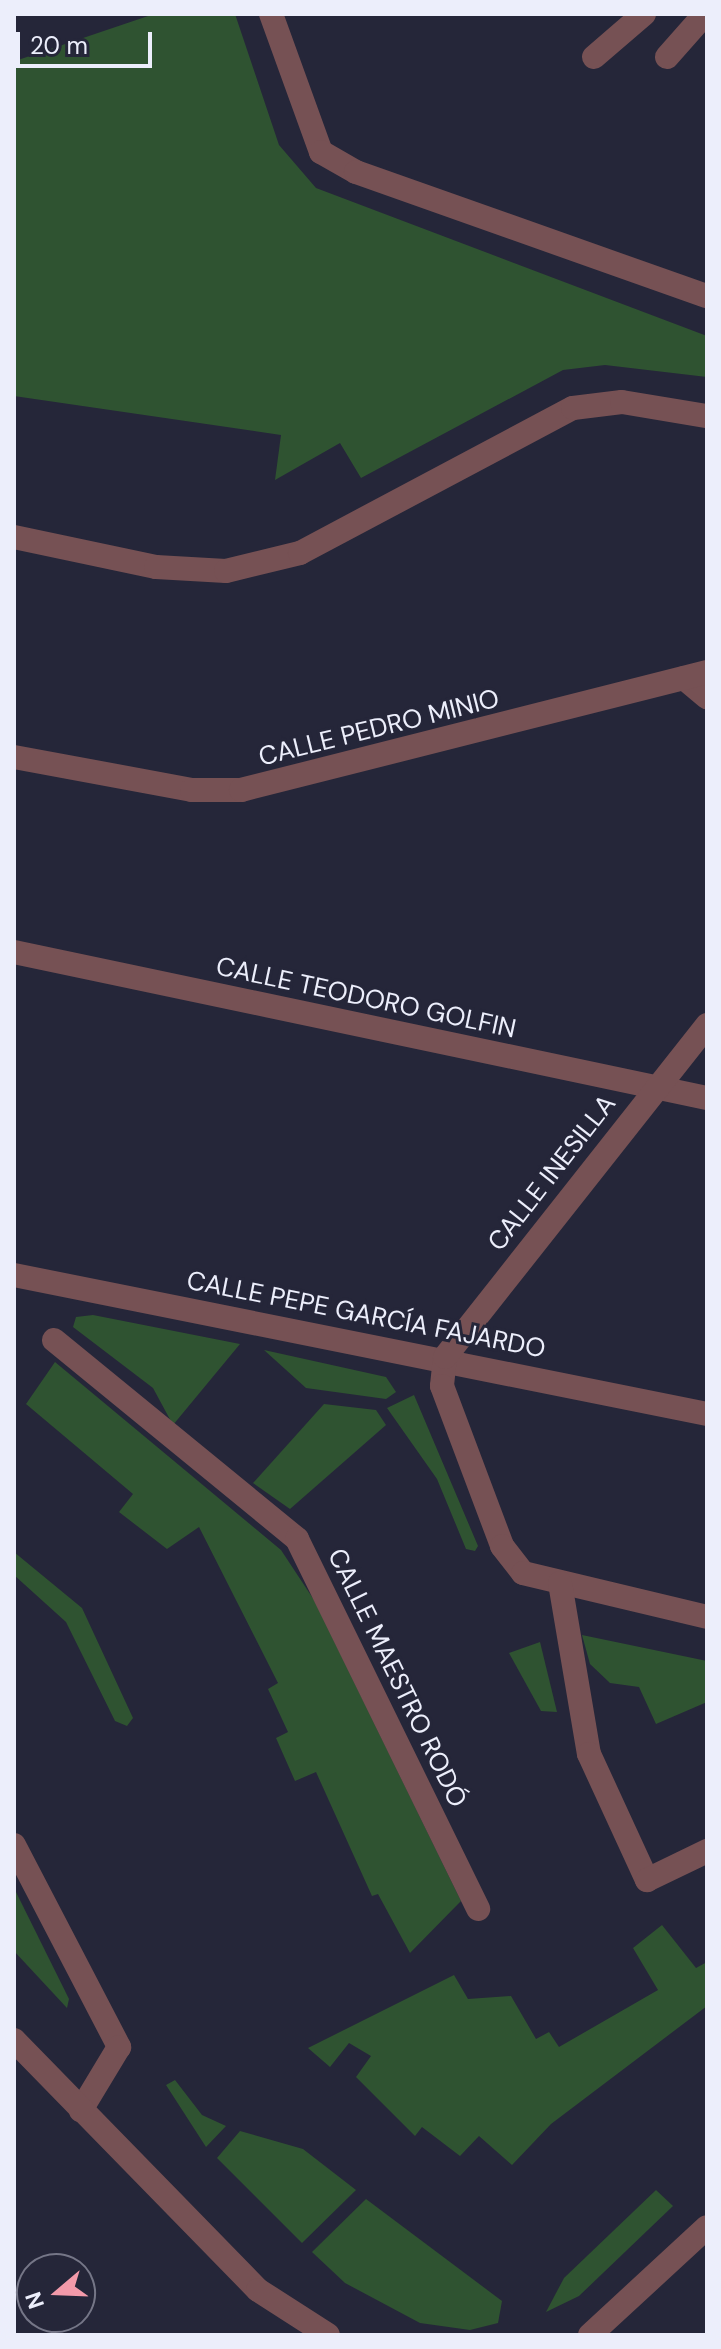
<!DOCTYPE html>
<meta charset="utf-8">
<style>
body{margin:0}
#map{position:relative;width:721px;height:2349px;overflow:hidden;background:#252639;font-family:"DM Sans",sans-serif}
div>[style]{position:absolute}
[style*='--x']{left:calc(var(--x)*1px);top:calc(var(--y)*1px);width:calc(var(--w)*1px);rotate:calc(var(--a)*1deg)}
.green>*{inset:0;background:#2f5331}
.minor>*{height:24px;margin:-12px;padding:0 12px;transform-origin:12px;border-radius:12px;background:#765154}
span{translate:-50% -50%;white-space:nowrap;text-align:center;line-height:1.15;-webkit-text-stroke:6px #252639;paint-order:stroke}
.street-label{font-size:26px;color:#eceefb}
.frame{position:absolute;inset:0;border:16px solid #eceefb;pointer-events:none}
.north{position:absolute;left:16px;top:2253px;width:80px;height:80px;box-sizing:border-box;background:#252639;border:2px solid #757687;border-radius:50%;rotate:251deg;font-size:22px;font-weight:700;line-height:32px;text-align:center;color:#eceefb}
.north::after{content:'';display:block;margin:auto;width:28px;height:36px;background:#f39aaa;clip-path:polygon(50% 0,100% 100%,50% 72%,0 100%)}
.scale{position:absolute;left:16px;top:32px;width:136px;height:36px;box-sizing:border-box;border:4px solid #eceefb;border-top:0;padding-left:10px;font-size:24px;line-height:28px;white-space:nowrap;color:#eceefb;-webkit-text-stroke:6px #252639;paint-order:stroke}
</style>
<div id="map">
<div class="green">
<div style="clip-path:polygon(154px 14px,235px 14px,279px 145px,316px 188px,707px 336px,707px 377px,605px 365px,563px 370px,361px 478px,340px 443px,275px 480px,281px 435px,14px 396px,14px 54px,18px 60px)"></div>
<div style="clip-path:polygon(93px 1315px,240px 1344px,173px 1425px,153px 1388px,73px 1327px,76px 1317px)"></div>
<div style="clip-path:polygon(264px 1350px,386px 1377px,396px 1392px,386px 1399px,306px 1388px)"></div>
<div style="clip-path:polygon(55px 1362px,281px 1550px,314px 1600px,461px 1901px,410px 1953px,378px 1894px,372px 1896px,316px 1772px,295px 1781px,276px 1738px,288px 1732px,268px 1689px,278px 1683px,199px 1527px,167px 1549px,119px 1512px,133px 1494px,26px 1404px)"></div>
<div style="clip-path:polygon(414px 1395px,478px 1546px,475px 1551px,466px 1549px,437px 1479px,387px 1408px)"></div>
<div style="clip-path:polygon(324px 1404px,376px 1410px,386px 1425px,290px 1509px,253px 1483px)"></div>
<div style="clip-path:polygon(14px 1552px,82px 1608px,133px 1718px,127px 1726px,115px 1721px,66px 1622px,14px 1575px)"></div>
<div style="clip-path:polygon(582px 1635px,707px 1661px,707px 1702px,656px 1724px,639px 1687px,610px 1683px,590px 1664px)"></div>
<div style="clip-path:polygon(540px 1642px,557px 1712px,541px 1711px,509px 1653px)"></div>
<div style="clip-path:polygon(14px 1888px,69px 1999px,67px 2008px,14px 1951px)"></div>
<div style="clip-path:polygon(662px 1925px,696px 1968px,707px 1962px,707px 2006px,551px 2124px,512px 2165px,479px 2136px,460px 2156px,422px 2127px,415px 2136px,356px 2077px,371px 2056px,349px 2043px,330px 2067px,308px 2048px,454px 1975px,468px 1999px,511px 1996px,536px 2039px,549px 2032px,559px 2047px,658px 1990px,633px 1948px)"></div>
<div style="clip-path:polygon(175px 2080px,202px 2115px,226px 2126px,206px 2147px,166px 2085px)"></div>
<div style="clip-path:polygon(240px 2131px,303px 2149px,356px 2190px,302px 2243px,217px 2158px)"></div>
<div style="clip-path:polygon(656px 2190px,673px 2206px,579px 2296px,546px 2312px,564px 2278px)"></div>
<div style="clip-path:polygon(366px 2199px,502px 2301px,498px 2323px,470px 2330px,420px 2323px,345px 2283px,312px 2252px)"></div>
</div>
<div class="minor">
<div style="--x:271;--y:14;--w:147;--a:70.1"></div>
<div style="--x:321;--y:152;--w:40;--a:29.7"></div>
<div style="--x:356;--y:172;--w:372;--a:19.5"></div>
<div style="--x:594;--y:57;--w:66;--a:-40.7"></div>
<div style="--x:667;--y:57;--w:57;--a:-48.5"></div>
<div style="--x:14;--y:537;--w:145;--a:11.9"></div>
<div style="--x:156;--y:567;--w:70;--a:3.3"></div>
<div style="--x:226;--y:571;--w:76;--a:-13.7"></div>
<div style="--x:300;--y:553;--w:309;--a:-28"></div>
<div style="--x:573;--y:408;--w:49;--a:-7"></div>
<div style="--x:622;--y:402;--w:86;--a:9.4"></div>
<div style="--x:684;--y:678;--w:30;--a:40"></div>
<div style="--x:14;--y:757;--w:181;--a:10.5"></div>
<div style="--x:192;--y:790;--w:49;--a:0"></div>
<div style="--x:241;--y:790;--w:481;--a:-14.2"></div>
<div style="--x:14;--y:952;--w:708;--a:11.9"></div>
<div style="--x:14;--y:1275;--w:707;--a:11.34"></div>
<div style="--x:54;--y:1340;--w:314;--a:39.3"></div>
<div style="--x:297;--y:1539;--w:412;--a:63.9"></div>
<div style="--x:445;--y:1357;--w:29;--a:96"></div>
<div style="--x:442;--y:1386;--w:171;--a:69.4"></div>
<div style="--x:502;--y:1546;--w:34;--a:52"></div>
<div style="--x:523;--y:1573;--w:189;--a:13.4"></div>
<div style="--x:445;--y:1357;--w:423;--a:-51.7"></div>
<div style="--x:560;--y:1583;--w:173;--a:80.4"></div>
<div style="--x:589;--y:1754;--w:139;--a:65.3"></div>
<div style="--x:647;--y:1880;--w:67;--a:-25.8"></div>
<div style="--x:14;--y:1845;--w:228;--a:62.5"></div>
<div style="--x:119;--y:2047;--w:74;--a:121.1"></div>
<div style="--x:14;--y:2040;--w:349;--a:45.7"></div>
<div style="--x:258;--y:2290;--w:83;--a:32.7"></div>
<div style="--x:590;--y:2335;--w:159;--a:-42.7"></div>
</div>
<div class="street-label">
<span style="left:379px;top:728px;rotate:-14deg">CALLE PEDRO MINIO</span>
<span style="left:366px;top:998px;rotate:12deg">CALLE TEODORO GOLFIN</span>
<span style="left:552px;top:1173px;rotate:-52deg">CALLE INESILLA</span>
<span style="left:366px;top:1315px;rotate:11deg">CALLE PEPE GARCÍA FAJARDO</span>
<span style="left:397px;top:1678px;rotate:64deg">CALLE MAESTRO RODÓ</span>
</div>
<div class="frame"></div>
<div class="north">N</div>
<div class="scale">20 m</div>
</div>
